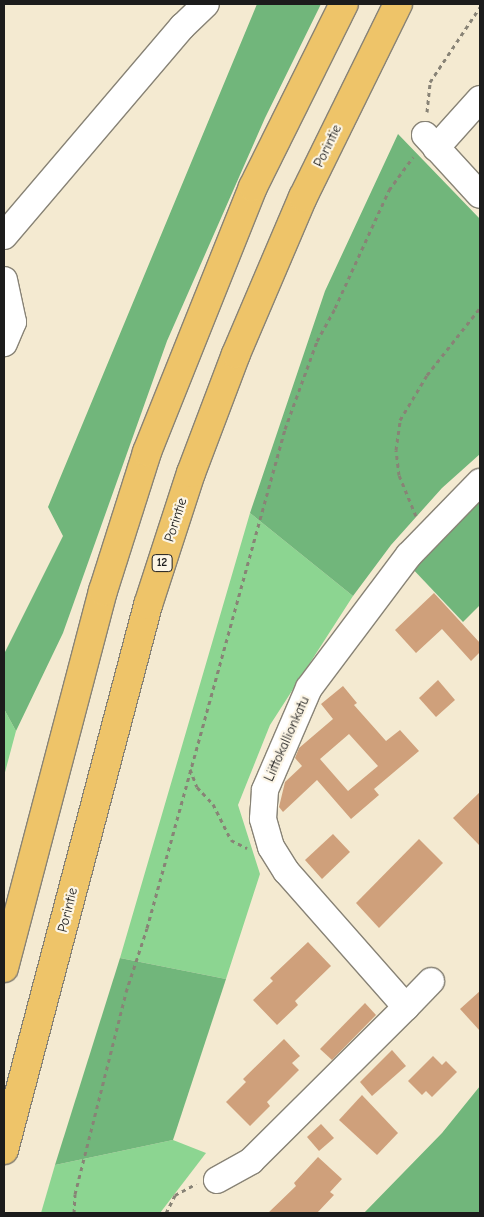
<!DOCTYPE html>
<style>
body{margin:0}
#map{position:relative;width:484px;height:1217px;overflow:hidden;background:#f4ead1;font-family:"Comic Neue",sans-serif}
div>[style]{position:absolute}
[style*='--x']{left:calc(var(--x)*1px);top:calc(var(--y)*1px);width:calc(var(--w)*1px);rotate:calc(var(--a)*1deg)}
.green>*{inset:0;background:#8cd591}
.forest>*{inset:0;background:#71b67b}
.building>*{inset:0;background:#cfa07b}
.path>*{height:3px;margin-top:-1.5px;transform-origin:0;background:repeating-linear-gradient(90deg,#888376 0 4px,transparent 0 8px)}
.roads{filter:drop-shadow(1px 0 #888376) drop-shadow(-1px 0 #888376) drop-shadow(0 1px #888376) drop-shadow(0 -1px #888376)}
.minor>*{height:26px;margin:-13px;padding:0 13px;transform-origin:13px;border-radius:13px;background:#fff}
.highway>*{height:28px;margin:-14px;padding:0 14px;transform-origin:14px;border-radius:14px;background:#eec469}
span{translate:-50% -50%;white-space:nowrap;text-align:center;line-height:1.15;-webkit-text-stroke:4.5px #fcf5e5;paint-order:stroke}
.shield-label span{padding:1px 4px;background:#fcf5e5;border:1px solid;border-radius:4px;-webkit-text-stroke-width:0}
.shield-label{font-size:12px;color:#1c1c1c;font-weight:700}
.street-label{font-size:14px;color:#1c1c1c}
.frame{position:absolute;inset:0;border:5px solid #1c1c1c;pointer-events:none}
</style>
<div id="map">
<div class="green">
<div style="clip-path:polygon(250px 513px,353px 596px,270px 725px,238px 805px,260px 874px,226px 979px,120px 958px)"></div>
<div style="clip-path:polygon(4px 709px,16px 731px,4px 776px)"></div>
<div style="clip-path:polygon(173px 1140px,206px 1153px,160px 1213px,41px 1213px,55px 1165px)"></div>
</div>
<div class="forest">
<div style="clip-path:polygon(257px 4px,321px 4px,265px 118px,167px 341px,63px 633px,16px 731px,4px 709px,4px 654px,63px 536px,48px 507px)"></div>
<div style="clip-path:polygon(398px 134px,480px 219px,480px 454px,442px 488px,391px 545px,353px 596px,250px 513px,325px 291px)"></div>
<div style="clip-path:polygon(480px 496px,480px 605px,463px 622px,409px 565px)"></div>
<div style="clip-path:polygon(120px 958px,226px 979px,173px 1140px,55px 1165px)"></div>
<div style="clip-path:polygon(480px 1086px,480px 1213px,364px 1213px,442px 1133px)"></div>
</div>
<div class="building">
<div style="clip-path:polygon(434px 593px,480px 643px,480px 652px,471px 661px,442px 629px,416px 653px,395px 630px)"></div>
<div style="clip-path:polygon(438px 680px,455px 700px,436px 717px,419px 698px)"></div>
<div style="clip-path:polygon(evenodd,343px 686px,357px 703px,354px 705px,386px 741px,400px 730px,419px 751px,374px 789px,379px 795px,351px 819px,317px 780px,283px 812px,279px 807px,285px 782px,302px 766px,295px 758px,299px 748px,333px 719px,321px 704px,343px 686px,349px 734px,378px 766px,348px 791px,320px 759px,349px 734px)"></div>
<div style="clip-path:polygon(480px 792px,480px 846px,453px 818px)"></div>
<div style="clip-path:polygon(333px 834px,350px 852px,322px 879px,305px 860px)"></div>
<div style="clip-path:polygon(419px 839px,443px 863px,379px 928px,356px 903px)"></div>
<div style="clip-path:polygon(308px 942px,331px 966px,295px 1001px,298px 1005px,277px 1025px,253px 1000px,273px 981px,270px 978px)"></div>
<div style="clip-path:polygon(480px 991px,480px 1031px,460px 1009px)"></div>
<div style="clip-path:polygon(365px 1003px,376px 1015px,332px 1060px,320px 1049px)"></div>
<div style="clip-path:polygon(284px 1039px,300px 1056px,292px 1063px,299px 1070px,267px 1102px,270px 1106px,250px 1126px,226px 1102px,246px 1082px,243px 1079px)"></div>
<div style="clip-path:polygon(392px 1050px,406px 1066px,372px 1096px,360px 1082px)"></div>
<div style="clip-path:polygon(433px 1056px,442px 1065px,446px 1061px,457px 1072px,432px 1097px,426px 1091px,422px 1095px,408px 1081px)"></div>
<div style="clip-path:polygon(362px 1095px,398px 1133px,377px 1155px,339px 1120px)"></div>
<div style="clip-path:polygon(321px 1124px,334px 1138px,319px 1151px,307px 1137px)"></div>
<div style="clip-path:polygon(318px 1157px,342px 1179px,330px 1192px,334px 1195px,317px 1213px,268px 1213px,296px 1186px,294px 1183px)"></div>
</div>
<div class="path">
<div style="--x:427;--y:112;--w:30;--a:-84"></div>
<div style="--x:430;--y:82;--w:90;--a:-56.3"></div>
<div style="--x:416;--y:516;--w:44;--a:-112.5"></div>
<div style="--x:399;--y:475;--w:25;--a:-97"></div>
<div style="--x:396;--y:450;--w:30;--a:-82"></div>
<div style="--x:400;--y:420;--w:52;--a:-59"></div>
<div style="--x:427;--y:375;--w:85;--a:-51.7"></div>
<div style="--x:190;--y:769;--w:19;--a:69"></div>
<div style="--x:197;--y:787;--w:23;--a:47"></div>
<div style="--x:213;--y:804;--w:40;--a:63.4"></div>
<div style="--x:231;--y:840;--w:18;--a:27"></div>
<div style="--x:74;--y:1213;--w:19;--a:-87"></div>
<div style="--x:75;--y:1194;--w:208;--a:-75.8"></div>
<div style="--x:126;--y:992;--w:67;--a:-71.8"></div>
<div style="--x:147;--y:928;--w:518;--a:-74.54"></div>
<div style="--x:285;--y:429;--w:94;--a:-70"></div>
<div style="--x:317;--y:341;--w:38;--a:-61"></div>
<div style="--x:335;--y:308;--w:130;--a:-65.4"></div>
<div style="--x:389;--y:190;--w:41;--a:-54"></div>
<div style="--x:166;--y:1213;--w:20;--a:-63"></div>
<div style="--x:175;--y:1195;--w:24;--a:-28"></div>
</div>
<div class="roads">
<div class="minor">
<div style="--x:425;--y:135;--w:81;--a:47.5"></div>
<div style="--x:436;--y:148;--w:66;--a:-48.1"></div>
<div style="--x:4;--y:236;--w:275;--a:-49.6"></div>
<div style="--x:182;--y:27;--w:33;--a:-44"></div>
<div style="--x:4;--y:280;--w:43;--a:77.9"></div>
<div style="--x:13;--y:322;--w:23;--a:113"></div>
<div style="--x:406;--y:1007;--w:36;--a:-46"></div>
<div style="--x:217;--y:1180;--w:39;--a:-29"></div>
<div style="--x:251;--y:1161;--w:218;--a:-44.8"></div>
<div style="--x:406;--y:1007;--w:181;--a:-131.4"></div>
<div style="--x:286;--y:871;--w:28;--a:-122"></div>
<div style="--x:271;--y:847;--w:29;--a:-106"></div>
<div style="--x:263;--y:819;--w:29;--a:-86"></div>
<div style="--x:265;--y:790;--w:111;--a:-66.7"></div>
<div style="--x:309;--y:688;--w:166;--a:-53.1"></div>
<div style="--x:409;--y:555;--w:102;--a:-45.8"></div>
</div>
<div class="highway">
<div style="--x:4;--y:968;--w:390;--a:-75.3"></div>
<div style="--x:103;--y:591;--w:146;--a:-72.4"></div>
<div style="--x:147;--y:452;--w:285;--a:-68.2"></div>
<div style="--x:253;--y:187;--w:204;--a:-63.6"></div>
<div style="--x:4;--y:1150;--w:564;--a:-75.2"></div>
<div style="--x:148;--y:605;--w:139;--a:-72"></div>
<div style="--x:191;--y:473;--w:127;--a:-69.3"></div>
<div style="--x:236;--y:354;--w:171;--a:-66.9"></div>
<div style="--x:303;--y:197;--w:215;--a:-63.8"></div>
</div>
</div>
<div class="shield-label">
<span style="left:162px;top:563px">12</span>
</div>
<div class="street-label">
<span style="left:328px;top:146px;rotate:-64deg">Porintie</span>
<span style="left:176px;top:520px;rotate:-72deg">Porintie</span>
<span style="left:287px;top:739px;rotate:-66deg">Liittokallionkatu</span>
<span style="left:68px;top:910px;rotate:-76deg">Porintie</span>
</div>
<div class="frame"></div>
</div>
